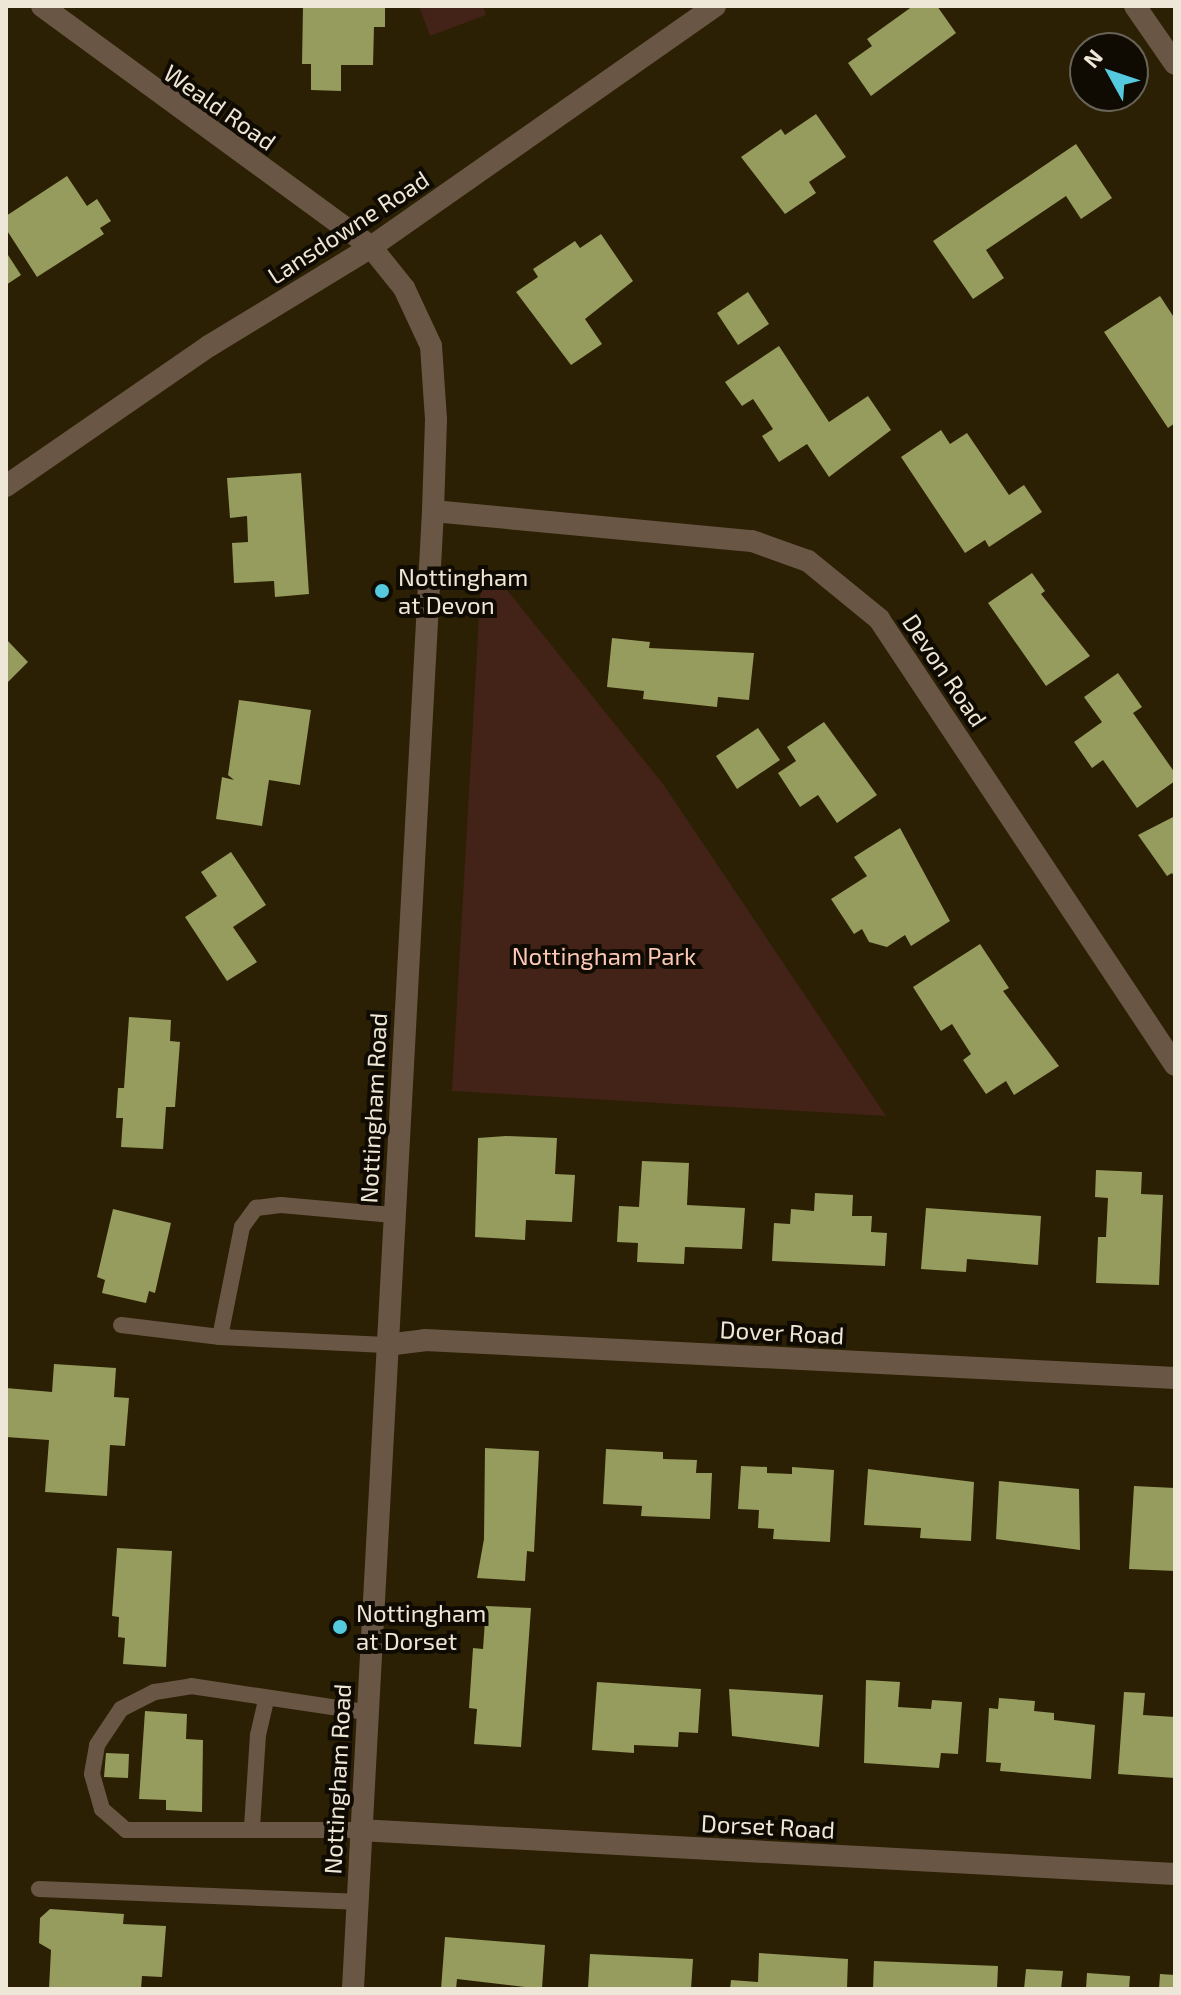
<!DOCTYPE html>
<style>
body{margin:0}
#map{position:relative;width:1181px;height:1995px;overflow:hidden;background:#2b2004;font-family:"Exo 2",sans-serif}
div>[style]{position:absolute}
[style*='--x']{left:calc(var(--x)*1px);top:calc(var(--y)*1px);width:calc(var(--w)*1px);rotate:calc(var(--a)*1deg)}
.green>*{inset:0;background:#432217}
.building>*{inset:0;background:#969b5e}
.service>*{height:16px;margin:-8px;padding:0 8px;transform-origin:8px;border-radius:8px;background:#6a5645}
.minor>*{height:22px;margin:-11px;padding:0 11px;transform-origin:11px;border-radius:11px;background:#6a5645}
.tertiary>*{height:22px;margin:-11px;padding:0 11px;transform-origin:11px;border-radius:11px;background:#6a5645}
.dots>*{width:22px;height:22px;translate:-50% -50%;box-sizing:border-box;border:4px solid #0f0b02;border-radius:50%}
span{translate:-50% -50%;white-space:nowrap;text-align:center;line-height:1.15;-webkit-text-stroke:8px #0f0b02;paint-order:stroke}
.street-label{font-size:24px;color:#eee7d7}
.poi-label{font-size:24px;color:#eee7d7}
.left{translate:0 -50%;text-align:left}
.park-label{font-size:24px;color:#fdc7b5}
.frame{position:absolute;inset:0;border:8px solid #eee7d7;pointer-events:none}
.north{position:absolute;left:1069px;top:32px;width:80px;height:80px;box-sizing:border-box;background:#0f0b02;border:2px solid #686357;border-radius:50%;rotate:310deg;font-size:22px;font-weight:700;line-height:32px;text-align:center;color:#eee7d7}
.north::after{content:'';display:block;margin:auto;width:28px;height:36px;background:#55cadf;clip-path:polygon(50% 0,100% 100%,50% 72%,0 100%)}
</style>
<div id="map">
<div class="green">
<div style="clip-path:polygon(419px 6px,483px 6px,486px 15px,430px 36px)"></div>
<div style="clip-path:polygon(481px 582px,503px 585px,663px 784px,886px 1116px,452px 1091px)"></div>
</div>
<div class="building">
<div style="clip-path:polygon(303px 6px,385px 6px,385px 27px,374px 27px,373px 65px,341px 65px,341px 91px,311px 90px,311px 64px,302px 64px)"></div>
<div style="clip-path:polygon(913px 6px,937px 6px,956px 33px,871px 96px,848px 63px,872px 46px,867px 39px)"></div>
<div style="clip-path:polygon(816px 114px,846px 157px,809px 182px,816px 193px,785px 214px,741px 157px,781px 129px,785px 135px)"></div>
<div style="clip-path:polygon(1076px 144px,1112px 198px,1081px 219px,1066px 196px,986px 250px,1004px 278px,973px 299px,933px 241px)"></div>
<div style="clip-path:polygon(67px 176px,87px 206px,97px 199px,111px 221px,100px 228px,104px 234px,37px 277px,6px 229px,6px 216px)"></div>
<div style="clip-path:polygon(601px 234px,633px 281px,585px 319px,602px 344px,571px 365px,516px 292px,538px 277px,533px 269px,575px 241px,580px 248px)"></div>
<div style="clip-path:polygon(6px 252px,21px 275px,6px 285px)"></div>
<div style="clip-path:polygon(748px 292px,769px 324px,738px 345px,717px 313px)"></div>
<div style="clip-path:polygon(1160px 296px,1175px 319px,1175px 423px,1168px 428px,1104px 332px)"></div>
<div style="clip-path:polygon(779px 346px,829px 422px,868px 396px,891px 430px,829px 477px,807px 444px,779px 462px,762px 436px,773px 429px,753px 399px,742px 406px,725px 382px)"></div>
<div style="clip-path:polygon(941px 430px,950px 444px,967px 433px,1009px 495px,1024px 485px,1042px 512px,989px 547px,985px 540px,965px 553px,901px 457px)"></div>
<div style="clip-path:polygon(301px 473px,309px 594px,275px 597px,274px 581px,234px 583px,232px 543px,248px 542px,247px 516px,230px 518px,227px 478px)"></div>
<div style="clip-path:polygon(1032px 573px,1045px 591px,1041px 594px,1090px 656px,1046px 686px,988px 603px)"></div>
<div style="clip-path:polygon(612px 638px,650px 642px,649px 648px,754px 653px,749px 700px,718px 697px,717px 707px,643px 699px,644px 691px,607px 687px)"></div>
<div style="clip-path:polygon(6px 639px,28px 662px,6px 684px)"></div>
<div style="clip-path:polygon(1118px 673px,1142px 707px,1133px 713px,1175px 773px,1175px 781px,1137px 808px,1103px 760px,1092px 768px,1074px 742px,1102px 722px,1084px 697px)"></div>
<div style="clip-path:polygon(239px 700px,311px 710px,300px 785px,269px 780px,262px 826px,216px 819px,222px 777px,234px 780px,228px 775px)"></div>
<div style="clip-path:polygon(824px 722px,877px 795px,837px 823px,818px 795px,800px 807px,778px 773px,796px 761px,787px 747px)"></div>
<div style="clip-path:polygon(758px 728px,780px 760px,737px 789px,716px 756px)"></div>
<div style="clip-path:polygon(1175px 816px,1175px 878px,1172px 873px,1167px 876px,1138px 835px)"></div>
<div style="clip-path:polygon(900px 828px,950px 921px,911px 946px,905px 935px,887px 947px,869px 942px,862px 929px,854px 934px,831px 899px,867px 876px,854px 857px)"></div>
<div style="clip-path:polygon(231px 852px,266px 905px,233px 927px,257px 962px,227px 981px,185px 917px,217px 896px,201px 872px)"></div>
<div style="clip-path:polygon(980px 944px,1009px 988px,1003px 991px,1059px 1066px,1014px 1095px,1006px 1081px,986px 1094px,963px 1060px,971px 1054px,952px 1024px,941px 1031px,913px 987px)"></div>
<div style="clip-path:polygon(129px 1017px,171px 1020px,170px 1041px,180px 1042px,175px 1107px,166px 1107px,163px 1149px,121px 1147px,123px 1118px,116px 1118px,118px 1088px,124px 1088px)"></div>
<div style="clip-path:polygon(506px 1136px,557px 1138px,555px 1174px,575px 1175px,572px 1222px,526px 1220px,525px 1240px,475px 1237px,478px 1138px)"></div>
<div style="clip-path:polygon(642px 1161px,689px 1163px,687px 1205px,745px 1208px,742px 1249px,685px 1247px,684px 1264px,637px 1262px,638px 1243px,617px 1242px,619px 1206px,639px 1207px)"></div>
<div style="clip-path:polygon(1096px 1170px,1142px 1172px,1141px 1194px,1163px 1195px,1159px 1285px,1096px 1283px,1098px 1237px,1106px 1237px,1108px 1198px,1095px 1197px)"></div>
<div style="clip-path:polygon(815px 1193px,853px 1195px,852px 1216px,872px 1216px,871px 1232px,887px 1233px,885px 1266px,772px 1261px,774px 1223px,790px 1224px,791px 1209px,814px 1211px)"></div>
<div style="clip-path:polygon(926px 1208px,1041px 1216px,1038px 1265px,967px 1259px,966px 1272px,921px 1269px)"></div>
<div style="clip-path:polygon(113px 1209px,171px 1223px,155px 1293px,149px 1291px,146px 1303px,102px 1293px,105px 1280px,97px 1277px)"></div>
<div style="clip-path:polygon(54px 1364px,116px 1368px,114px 1397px,129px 1398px,125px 1446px,110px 1445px,107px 1496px,45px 1492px,49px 1440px,6px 1437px,6px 1388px,52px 1392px)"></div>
<div style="clip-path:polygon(485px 1448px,539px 1451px,534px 1552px,527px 1551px,525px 1581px,477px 1578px,484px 1539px)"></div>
<div style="clip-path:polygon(606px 1449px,663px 1452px,663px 1459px,697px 1460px,696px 1473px,712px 1473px,710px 1519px,641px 1516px,642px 1506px,603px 1504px)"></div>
<div style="clip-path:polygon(741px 1466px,767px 1467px,767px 1473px,792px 1474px,792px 1467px,834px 1470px,830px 1542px,773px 1539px,774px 1529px,758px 1528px,759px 1510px,738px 1509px)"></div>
<div style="clip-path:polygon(868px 1469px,974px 1482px,971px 1541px,920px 1538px,921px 1528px,864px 1525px)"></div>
<div style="clip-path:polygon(999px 1481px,1079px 1489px,1080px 1550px,996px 1539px)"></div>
<div style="clip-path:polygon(1134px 1486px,1175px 1488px,1175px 1571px,1129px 1569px)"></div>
<div style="clip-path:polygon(117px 1548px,172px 1551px,166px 1667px,123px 1664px,125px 1638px,118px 1637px,119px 1617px,112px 1616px)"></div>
<div style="clip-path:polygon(486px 1606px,531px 1608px,521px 1747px,474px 1744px,477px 1709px,469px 1708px,473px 1648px,483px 1649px)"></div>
<div style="clip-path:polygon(866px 1680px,900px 1682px,898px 1707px,931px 1709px,932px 1700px,962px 1702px,958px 1754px,941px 1753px,939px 1768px,864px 1763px)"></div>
<div style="clip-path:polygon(597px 1682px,701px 1689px,698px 1733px,679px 1732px,678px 1747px,634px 1745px,634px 1753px,592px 1750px)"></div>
<div style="clip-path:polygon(729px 1689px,823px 1695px,819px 1747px,732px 1736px)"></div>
<div style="clip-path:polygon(1124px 1692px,1145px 1693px,1143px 1715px,1175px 1717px,1175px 1778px,1118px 1774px)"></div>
<div style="clip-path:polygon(999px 1698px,1035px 1701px,1034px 1711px,1054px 1713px,1054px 1720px,1095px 1725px,1091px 1779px,1000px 1771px,1001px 1763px,986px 1762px,989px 1708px,998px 1709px)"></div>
<div style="clip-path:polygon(145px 1711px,187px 1714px,186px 1739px,203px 1740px,202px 1812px,166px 1810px,166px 1800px,139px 1799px)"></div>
<div style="clip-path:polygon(106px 1753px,129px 1754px,128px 1778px,104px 1777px)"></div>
<div style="clip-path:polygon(50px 1909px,124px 1914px,123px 1924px,166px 1926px,162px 1977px,142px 1976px,141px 1989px,49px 1989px,51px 1950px,39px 1943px,40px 1918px)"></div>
<div style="clip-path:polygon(445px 1937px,545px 1945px,542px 1989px,457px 1979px,456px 1989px,441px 1989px)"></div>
<div style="clip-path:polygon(759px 1953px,848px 1959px,847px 1989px,730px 1989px,731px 1980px,758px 1982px)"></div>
<div style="clip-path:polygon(590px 1954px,693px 1959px,691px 1989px,588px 1989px)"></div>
<div style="clip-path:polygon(874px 1961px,998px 1966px,997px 1989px,873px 1989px)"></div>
<div style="clip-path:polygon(1026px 1969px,1063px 1971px,1061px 1989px,1024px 1989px)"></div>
<div style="clip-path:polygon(1087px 1973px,1130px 1976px,1129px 1989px,1086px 1989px)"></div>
<div style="clip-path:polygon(1160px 1974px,1175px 1975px,1175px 1989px,1159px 1989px)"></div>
</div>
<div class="service">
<div style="--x:121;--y:1325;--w:100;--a:6.9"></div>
<div style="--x:220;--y:1337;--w:166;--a:2.8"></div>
<div style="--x:220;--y:1337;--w:112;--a:-78.7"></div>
<div style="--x:242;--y:1227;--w:24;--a:-54"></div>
<div style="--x:256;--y:1208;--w:25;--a:-7"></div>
<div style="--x:281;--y:1205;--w:112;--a:5.1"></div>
<div style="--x:252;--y:1827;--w:92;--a:-86.3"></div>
<div style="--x:258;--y:1735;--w:37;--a:-77"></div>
<div style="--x:359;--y:1830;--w:233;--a:180"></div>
<div style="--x:126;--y:1830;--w:32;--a:-139"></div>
<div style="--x:102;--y:1809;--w:36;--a:-106"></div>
<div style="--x:92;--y:1774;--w:29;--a:-80"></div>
<div style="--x:97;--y:1745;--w:43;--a:-56.3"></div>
<div style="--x:121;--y:1709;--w:38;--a:-27"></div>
<div style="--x:155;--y:1692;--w:36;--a:-9"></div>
<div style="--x:191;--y:1686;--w:177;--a:8.5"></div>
<div style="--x:39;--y:1889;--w:317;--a:2.3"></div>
</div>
<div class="minor">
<div style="--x:42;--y:6;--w:408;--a:36.2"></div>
<div style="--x:371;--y:247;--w:53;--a:51.2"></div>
<div style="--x:404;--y:288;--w:64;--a:65"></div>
<div style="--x:431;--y:346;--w:74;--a:86.1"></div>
<div style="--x:436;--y:420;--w:91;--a:91.9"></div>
<div style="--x:433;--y:511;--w:1480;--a:93.1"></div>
<div style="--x:1135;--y:6;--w:70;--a:55.4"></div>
<div style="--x:433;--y:511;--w:320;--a:5.4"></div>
<div style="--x:752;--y:541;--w:59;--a:19.7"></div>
<div style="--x:808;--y:561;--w:92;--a:39.2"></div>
<div style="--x:879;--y:619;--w:535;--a:56.43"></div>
<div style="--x:386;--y:1345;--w:39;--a:-7"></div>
<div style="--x:425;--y:1340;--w:751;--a:2.9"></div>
<div style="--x:359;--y:1830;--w:817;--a:3.09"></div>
</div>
<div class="tertiary">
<div style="--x:6;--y:486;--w:247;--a:-34.6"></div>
<div style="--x:209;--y:346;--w:190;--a:-31.4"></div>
<div style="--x:371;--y:247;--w:420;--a:-35"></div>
</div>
<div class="dots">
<div style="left:382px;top:591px;background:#55cadf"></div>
<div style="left:340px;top:1627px;background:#55cadf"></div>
</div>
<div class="street-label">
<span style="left:220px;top:107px;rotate:35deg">Weald Road</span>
<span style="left:348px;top:227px;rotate:-33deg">Lansdowne Road</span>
<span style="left:945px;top:670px;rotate:56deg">Devon Road</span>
<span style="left:373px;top:1108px;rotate:-87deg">Nottingham Road</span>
<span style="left:782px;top:1332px;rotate:3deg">Dover Road</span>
<span style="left:337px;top:1779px;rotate:-87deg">Nottingham Road</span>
<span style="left:768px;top:1826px;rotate:3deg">Dorset Road</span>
</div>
<div class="poi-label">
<span class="left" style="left:398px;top:591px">Nottingham<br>at Devon</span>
<span class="left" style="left:356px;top:1627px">Nottingham<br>at Dorset</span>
</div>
<div class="park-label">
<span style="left:604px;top:956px">Nottingham Park</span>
</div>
<div class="frame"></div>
<div class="north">N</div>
</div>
